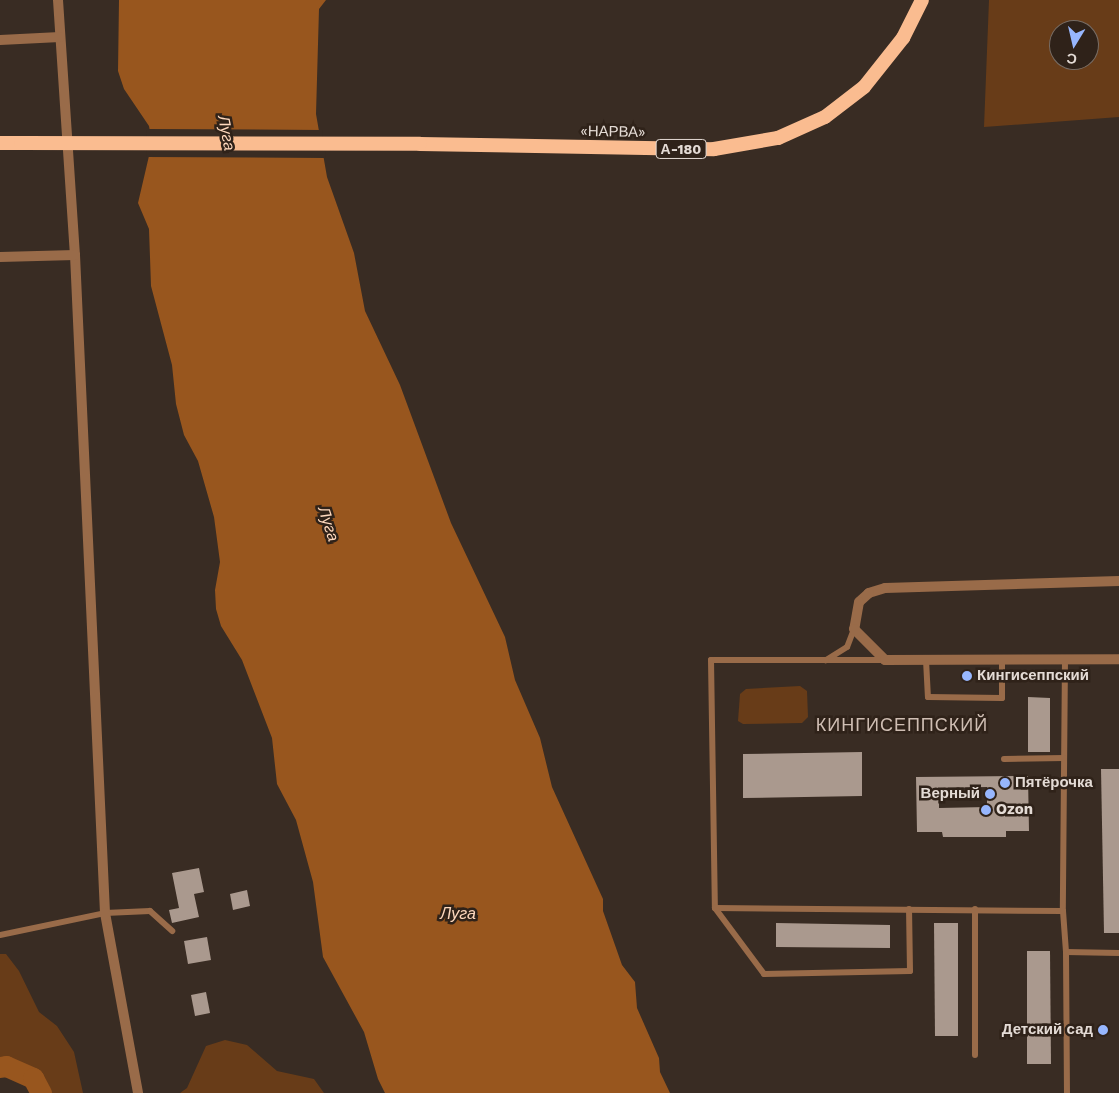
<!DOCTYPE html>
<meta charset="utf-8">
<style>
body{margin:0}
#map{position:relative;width:1119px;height:1093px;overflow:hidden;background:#392c23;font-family:"Work Sans",sans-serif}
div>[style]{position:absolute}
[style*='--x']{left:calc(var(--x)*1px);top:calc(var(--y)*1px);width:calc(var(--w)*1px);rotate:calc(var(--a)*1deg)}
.green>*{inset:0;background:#683c18}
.water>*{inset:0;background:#98561e}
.pier>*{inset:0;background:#392c23}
.river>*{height:21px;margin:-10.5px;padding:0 10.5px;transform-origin:10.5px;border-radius:10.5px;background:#98561e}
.building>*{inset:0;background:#aa998e}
.service>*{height:6px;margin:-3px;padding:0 3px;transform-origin:3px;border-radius:3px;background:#996b49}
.tertiary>*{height:10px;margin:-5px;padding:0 5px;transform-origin:5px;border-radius:5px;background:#996b49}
.trunk>*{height:14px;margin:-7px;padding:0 7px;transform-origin:7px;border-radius:7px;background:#fabc90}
.trunk-bridge>*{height:14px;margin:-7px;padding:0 7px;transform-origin:7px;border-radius:7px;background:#fabc90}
.dots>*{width:14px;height:14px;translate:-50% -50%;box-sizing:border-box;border:2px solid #2f2219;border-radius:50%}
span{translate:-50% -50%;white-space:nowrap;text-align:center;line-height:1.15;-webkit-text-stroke:5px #2f2219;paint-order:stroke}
.shield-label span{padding:1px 4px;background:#2f2219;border:1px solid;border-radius:4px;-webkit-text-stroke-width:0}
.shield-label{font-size:14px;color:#e4dbd5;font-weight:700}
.street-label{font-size:15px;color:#e4dbd5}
.poi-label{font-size:15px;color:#e4dbd5;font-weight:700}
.left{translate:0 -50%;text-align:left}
.right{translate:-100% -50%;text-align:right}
.water-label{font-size:16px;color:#fed8bd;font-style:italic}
.quarter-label{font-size:18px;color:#cfbeb3;letter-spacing:1px}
.north{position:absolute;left:1049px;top:20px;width:50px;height:50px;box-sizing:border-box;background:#2f2219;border:1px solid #776c64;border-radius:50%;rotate:189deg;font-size:14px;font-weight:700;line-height:20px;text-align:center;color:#e4dbd5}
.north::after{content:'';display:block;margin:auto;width:18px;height:22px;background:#97b6fd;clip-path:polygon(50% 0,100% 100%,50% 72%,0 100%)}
</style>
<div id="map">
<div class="green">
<div style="clip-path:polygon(evenodd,989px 0,1119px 0,1119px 117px,984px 127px,989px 0,1059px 30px,1089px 30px,1089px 60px,1059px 60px,1059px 30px)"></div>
<div style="clip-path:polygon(800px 686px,807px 691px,808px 717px,802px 723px,743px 724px,738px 721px,740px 694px,746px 689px)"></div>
<div style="clip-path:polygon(0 954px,6px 954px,19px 971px,39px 1012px,57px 1026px,74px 1052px,83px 1093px,41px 1093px,33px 1078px,6px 1066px,0 1067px)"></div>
<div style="clip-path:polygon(225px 1040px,247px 1045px,277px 1071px,314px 1079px,324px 1093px,180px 1093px,187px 1088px,206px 1046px)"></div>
</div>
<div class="water">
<div style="clip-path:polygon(119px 0,326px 0,319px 9px,316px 114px,327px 177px,354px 253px,365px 311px,400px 385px,451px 523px,505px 637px,515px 680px,540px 738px,552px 787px,603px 899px,603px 911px,622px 965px,635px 982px,637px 1008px,659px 1058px,660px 1072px,670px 1093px,385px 1093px,378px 1079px,364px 1032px,323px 957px,313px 882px,296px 820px,277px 784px,272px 738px,242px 660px,221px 626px,216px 609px,215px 590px,220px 562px,214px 517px,198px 461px,184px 435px,176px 404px,172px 365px,151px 286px,149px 229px,138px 203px,152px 143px,149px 126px,124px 89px,118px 71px)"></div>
</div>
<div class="pier">
<div style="clip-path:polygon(147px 129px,322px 130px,326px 158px,146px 157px)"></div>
</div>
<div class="river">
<div style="--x:0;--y:1067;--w:6;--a:-9"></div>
<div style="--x:6;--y:1066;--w:30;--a:24"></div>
<div style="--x:33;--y:1078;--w:17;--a:62"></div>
</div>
<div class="building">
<div style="clip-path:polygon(1028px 697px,1050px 698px,1050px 752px,1028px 752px)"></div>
<div style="clip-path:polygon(862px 752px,862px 796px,743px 798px,743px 754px)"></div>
<div style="clip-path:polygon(1101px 769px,1119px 769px,1119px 933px,1104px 933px)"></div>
<div style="clip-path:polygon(evenodd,1028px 776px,1029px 831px,1006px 831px,1006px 837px,943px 837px,942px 832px,917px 832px,916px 777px,1028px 776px,987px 787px,987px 807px,939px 808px,939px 788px,987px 787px)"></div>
<div style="clip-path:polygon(199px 868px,204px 892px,194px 894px,199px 917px,172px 923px,169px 910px,179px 908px,172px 873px)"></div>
<div style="clip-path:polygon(247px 890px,250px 906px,233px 910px,230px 894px)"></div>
<div style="clip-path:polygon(776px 923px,890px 925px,890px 948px,776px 947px)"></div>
<div style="clip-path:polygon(934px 923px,958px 923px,958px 1036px,935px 1036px)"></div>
<div style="clip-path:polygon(207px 937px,211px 960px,188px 964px,184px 941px)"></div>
<div style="clip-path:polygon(1027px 951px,1050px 951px,1051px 1064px,1027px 1064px)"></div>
<div style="clip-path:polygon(206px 992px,210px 1013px,195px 1016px,191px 995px)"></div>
</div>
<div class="service">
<div style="--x:854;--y:629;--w:19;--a:111"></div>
<div style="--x:847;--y:647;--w:25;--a:148"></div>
<div style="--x:826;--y:660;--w:59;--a:0"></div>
<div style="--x:1065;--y:659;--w:252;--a:90.5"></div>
<div style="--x:1063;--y:911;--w:41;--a:85.8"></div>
<div style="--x:1066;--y:952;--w:53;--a:1.1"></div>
<div style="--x:826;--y:660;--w:115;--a:180"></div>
<div style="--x:711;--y:660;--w:248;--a:89.1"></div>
<div style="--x:715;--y:908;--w:348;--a:0.5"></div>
<div style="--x:926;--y:660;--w:37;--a:87"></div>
<div style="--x:928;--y:697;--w:74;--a:0.8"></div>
<div style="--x:1002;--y:698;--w:38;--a:-90"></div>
<div style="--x:1004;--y:759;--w:60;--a:-1"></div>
<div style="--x:715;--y:908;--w:82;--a:53.4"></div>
<div style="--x:764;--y:974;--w:146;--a:-1.2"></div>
<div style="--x:910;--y:971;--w:62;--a:-90.9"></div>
<div style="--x:0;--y:935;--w:107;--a:-11.8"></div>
<div style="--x:105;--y:913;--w:45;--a:-2.5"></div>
<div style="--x:150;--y:911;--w:30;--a:42"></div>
<div style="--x:1066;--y:952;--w:141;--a:89.6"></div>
<div style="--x:975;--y:1055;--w:146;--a:-90"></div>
</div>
<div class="tertiary">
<div style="--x:58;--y:0;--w:256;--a:86.2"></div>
<div style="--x:75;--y:255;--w:659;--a:87.39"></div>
<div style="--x:105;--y:913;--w:183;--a:79.6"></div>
<div style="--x:0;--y:40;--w:60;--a:-2.9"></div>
<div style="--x:0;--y:257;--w:75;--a:-1.5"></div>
<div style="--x:1119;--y:581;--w:234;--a:178.3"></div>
<div style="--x:885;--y:588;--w:17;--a:163"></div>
<div style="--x:869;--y:593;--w:13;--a:138"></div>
<div style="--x:859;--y:602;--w:27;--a:100"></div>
<div style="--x:854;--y:629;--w:44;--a:45"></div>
<div style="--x:885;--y:660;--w:234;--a:-0.2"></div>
</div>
<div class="trunk">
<div style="--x:0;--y:143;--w:21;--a:0"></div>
<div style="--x:420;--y:144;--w:294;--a:1"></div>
<div style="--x:714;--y:149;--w:65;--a:-9.8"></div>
<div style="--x:778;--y:138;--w:51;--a:-24.1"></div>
<div style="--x:825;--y:117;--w:49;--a:-37.6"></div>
<div style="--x:864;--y:87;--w:63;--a:-51.5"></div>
<div style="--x:903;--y:38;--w:42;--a:-63.4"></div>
</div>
<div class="trunk-bridge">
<div style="--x:21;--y:143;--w:399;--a:0.1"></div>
</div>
<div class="dots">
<div style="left:967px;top:676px;background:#97b6fd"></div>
<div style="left:1005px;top:783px;background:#97b6fd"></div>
<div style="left:990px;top:794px;background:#97b6fd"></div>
<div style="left:986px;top:810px;background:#97b6fd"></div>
<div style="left:1103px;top:1030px;background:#97b6fd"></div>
</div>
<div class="shield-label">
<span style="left:681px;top:149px">А-180</span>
</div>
<div class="street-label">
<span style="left:613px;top:132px;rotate:1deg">«НАРВА»</span>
</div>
<div class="poi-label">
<span class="left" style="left:977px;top:676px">Кингисеппский</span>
<span class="left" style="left:1015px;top:783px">Пятёрочка</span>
<span class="right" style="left:980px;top:794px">Верный</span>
<span class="left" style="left:996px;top:810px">Ozon</span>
<span class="right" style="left:1093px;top:1030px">Детский сад</span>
</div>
<div class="water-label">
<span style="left:226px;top:133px;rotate:79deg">Луга</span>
<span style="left:328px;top:524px;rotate:72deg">Луга</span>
<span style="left:458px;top:914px">Луга</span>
</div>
<div class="quarter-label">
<span style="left:902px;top:725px">КИНГИСЕППСКИЙ</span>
</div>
<div class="north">С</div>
</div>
